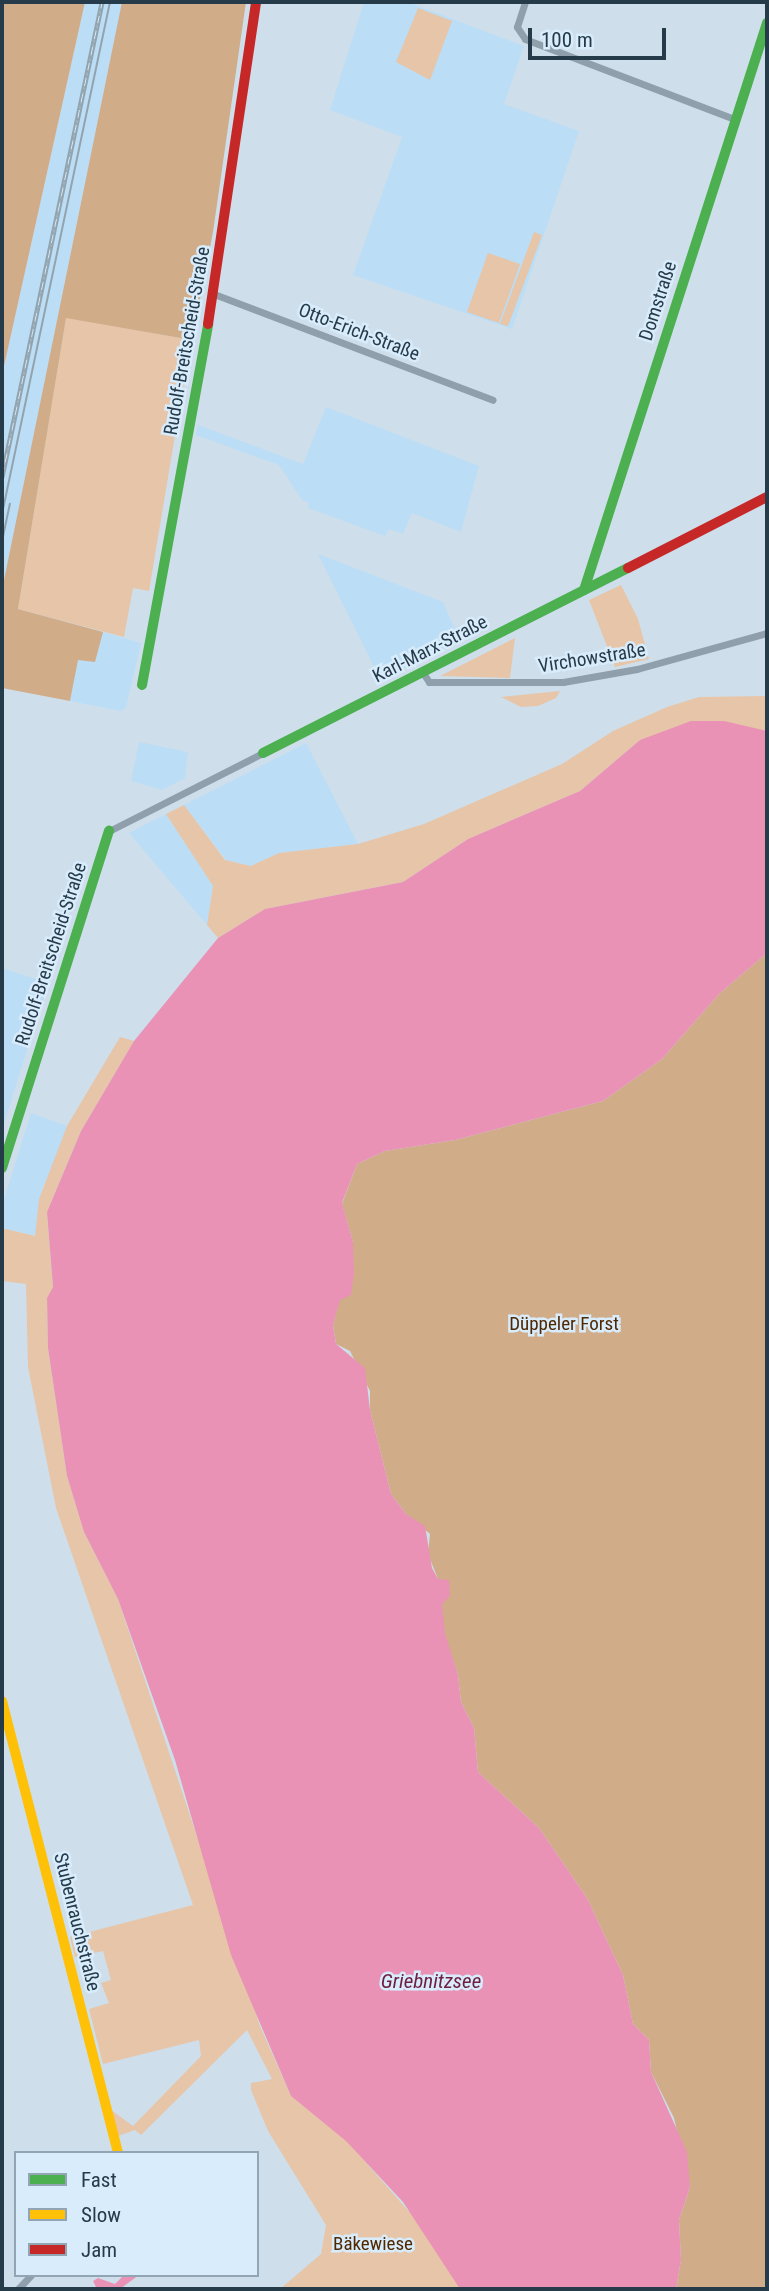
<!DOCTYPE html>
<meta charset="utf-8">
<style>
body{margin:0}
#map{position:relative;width:769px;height:2291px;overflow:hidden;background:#cedfeb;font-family:"Roboto Condensed",sans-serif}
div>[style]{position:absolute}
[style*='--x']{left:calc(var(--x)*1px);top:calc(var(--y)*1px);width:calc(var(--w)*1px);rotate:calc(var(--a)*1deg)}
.built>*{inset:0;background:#bbddf5}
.green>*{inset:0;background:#e7c5a8}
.forest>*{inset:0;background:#d1ac89}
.water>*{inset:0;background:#e992b6}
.street>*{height:7px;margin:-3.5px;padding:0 3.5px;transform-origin:3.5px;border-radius:3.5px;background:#8fa0ac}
.fast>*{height:10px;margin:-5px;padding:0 5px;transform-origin:5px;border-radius:5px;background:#4caf50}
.slow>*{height:10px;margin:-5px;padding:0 5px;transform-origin:5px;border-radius:5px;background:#ffc107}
.jam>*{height:10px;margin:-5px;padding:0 5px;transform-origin:5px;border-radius:5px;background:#c62828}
.tram>*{height:2px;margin:-1px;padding:0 1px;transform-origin:1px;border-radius:1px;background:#93a3ae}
.rail>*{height:5px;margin-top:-2.5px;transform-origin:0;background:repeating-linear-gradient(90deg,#d8ecfc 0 8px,#93a3ae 0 16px);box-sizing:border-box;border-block:2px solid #93a3ae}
span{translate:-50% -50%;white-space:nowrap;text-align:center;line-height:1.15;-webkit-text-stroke:5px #d8ecfc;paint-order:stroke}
.street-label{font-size:19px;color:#263b4a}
.park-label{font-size:19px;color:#502800}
.water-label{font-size:21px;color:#701e3f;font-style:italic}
.frame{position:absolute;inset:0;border:4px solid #263b4a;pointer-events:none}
.legend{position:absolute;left:14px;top:2151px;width:245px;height:126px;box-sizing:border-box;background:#d8ecfc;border:2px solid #91a5b5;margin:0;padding:9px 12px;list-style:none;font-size:21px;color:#263b4a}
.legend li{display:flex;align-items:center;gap:14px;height:35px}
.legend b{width:35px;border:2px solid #91a5b5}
.scale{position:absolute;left:528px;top:28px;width:138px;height:32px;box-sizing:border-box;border:4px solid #263b4a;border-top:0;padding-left:9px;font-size:21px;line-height:24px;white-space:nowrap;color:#263b4a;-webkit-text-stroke:5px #d8ecfc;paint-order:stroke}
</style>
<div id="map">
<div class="built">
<div style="clip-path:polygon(85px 2px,122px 2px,2px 590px,2px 375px)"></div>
<div style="clip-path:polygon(364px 2px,407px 2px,524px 46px,504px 104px,579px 131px,512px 329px,353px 275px,402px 137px,330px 110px)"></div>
<div style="clip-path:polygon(326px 407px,479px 466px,461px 532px,412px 513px,403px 534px,389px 529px,385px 536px,308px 508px,309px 503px,302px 500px,279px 465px,196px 435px,198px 425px,303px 464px)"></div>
<div style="clip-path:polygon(318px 554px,443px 602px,460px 640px,380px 679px)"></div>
<div style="clip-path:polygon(103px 632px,141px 643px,126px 707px,121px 711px,70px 701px,78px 659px,95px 661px)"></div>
<div style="clip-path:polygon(139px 742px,188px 752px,185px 778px,162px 790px,131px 781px)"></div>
<div style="clip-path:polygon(306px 743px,358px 844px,279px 853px,251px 866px,226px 860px,184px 805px)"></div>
<div style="clip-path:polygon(166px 814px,213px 886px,207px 925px,129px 833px)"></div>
<div style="clip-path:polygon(2px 968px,48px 983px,2px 1130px)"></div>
<div style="clip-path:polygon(31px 1113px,70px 1127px,42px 1189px,36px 1236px,2px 1228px,2px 1206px)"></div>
</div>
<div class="green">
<div style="clip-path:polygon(418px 8px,452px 21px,430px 80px,396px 62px)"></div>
<div style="clip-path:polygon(534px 232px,542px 235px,508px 326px,500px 324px)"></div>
<div style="clip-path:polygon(488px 253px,520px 264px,499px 323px,467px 312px)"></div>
<div style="clip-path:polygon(66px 317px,191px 340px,149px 591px,133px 588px,124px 637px,18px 609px)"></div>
<div style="clip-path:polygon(621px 585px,638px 619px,649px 659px,615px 667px,589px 600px)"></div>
<div style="clip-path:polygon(515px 638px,510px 678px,440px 676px)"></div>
<div style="clip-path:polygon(560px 691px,556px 698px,538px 706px,521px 707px,501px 697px)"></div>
<div style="clip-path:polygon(767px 696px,767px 731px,710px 721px,640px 740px,580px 791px,468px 839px,403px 882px,265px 909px,218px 938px,207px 925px,213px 886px,166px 814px,184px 805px,225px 860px,251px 866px,279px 853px,358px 844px,424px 824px,562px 764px,613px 731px,667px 707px,699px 697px)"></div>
<div style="clip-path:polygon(120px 1037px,134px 1041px,81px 1131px,47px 1212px,53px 1288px,47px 1298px,48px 1348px,67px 1476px,84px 1532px,118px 1599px,260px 2026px,291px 2096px,347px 2141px,477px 2289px,280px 2289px,321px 2254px,326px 2225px,268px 2131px,251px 2090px,251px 2083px,272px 2079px,247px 2030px,141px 2135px,135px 2130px,118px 2136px,111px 2110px,133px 2126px,201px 2056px,199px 2040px,103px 2064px,89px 2009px,109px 2003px,101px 1983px,111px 1980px,103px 1951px,75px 1957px,70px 1937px,193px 1905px,56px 1508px,28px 1367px,26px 1284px,2px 1281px,2px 1228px,35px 1236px,39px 1199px,67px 1126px)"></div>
</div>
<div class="forest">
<div style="clip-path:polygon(2px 2px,85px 2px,2px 375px)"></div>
<div style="clip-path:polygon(122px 2px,246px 2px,213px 232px,192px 340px,66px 318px,18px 609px,103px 632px,95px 662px,78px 660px,70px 701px,2px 688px,2px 590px)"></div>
<div style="clip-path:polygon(767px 953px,767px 2289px,676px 2289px,681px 2260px,679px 2220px,690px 2187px,674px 2118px,651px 2072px,649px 2040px,633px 2024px,623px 1975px,587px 1898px,539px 1828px,478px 1772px,474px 1728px,461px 1702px,458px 1675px,444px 1633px,438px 1579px,428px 1554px,430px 1534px,406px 1514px,391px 1494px,370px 1410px,370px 1391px,350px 1351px,336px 1344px,333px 1325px,353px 1242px,342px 1204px,357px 1164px,385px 1151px,455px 1140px,603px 1101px,662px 1059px,719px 994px)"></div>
</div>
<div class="water">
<div style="clip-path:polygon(691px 721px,724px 721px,767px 731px,767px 953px,719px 994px,662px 1059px,603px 1101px,455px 1140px,385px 1151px,357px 1164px,342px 1203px,353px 1242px,354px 1274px,351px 1295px,340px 1300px,333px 1325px,336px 1344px,365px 1368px,370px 1410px,391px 1494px,406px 1514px,425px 1526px,432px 1568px,438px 1579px,449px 1580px,450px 1596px,442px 1604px,445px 1633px,458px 1675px,461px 1702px,474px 1728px,478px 1772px,539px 1828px,587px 1898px,623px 1975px,633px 2024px,649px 2040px,651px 2072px,687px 2152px,690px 2187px,679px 2220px,681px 2260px,676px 2289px,460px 2289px,403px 2202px,346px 2141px,291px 2096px,231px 1955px,175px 1760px,118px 1599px,84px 1532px,67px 1476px,48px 1348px,47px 1298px,53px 1287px,47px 1212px,81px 1131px,134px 1041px,218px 938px,265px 909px,403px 882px,468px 839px,580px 791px,640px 740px)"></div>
<div style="clip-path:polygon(124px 2275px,139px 2275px,120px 2289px,97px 2289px,93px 2281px,98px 2278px,115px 2284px)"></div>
</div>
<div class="street">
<div style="--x:525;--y:2;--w:26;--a:108"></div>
<div style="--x:517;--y:27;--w:14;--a:56"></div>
<div style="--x:525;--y:39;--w:224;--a:20.9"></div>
<div style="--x:214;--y:294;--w:298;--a:20.8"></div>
<div style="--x:423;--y:673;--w:11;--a:56"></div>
<div style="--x:429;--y:682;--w:134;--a:0"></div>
<div style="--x:563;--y:682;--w:75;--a:-10"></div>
<div style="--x:637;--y:669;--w:135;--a:-15.5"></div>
<div style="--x:109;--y:831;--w:173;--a:-26.9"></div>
<div style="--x:18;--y:2289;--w:19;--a:-47"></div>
</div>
<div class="fast">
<div style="--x:584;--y:590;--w:596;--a:-72.11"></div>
<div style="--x:142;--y:685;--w:367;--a:-79.6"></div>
<div style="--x:263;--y:753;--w:409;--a:-26.9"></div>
<div style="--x:2;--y:1168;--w:354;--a:-72.4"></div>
</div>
<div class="slow">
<div style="--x:2;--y:1701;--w:467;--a:75.6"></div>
</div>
<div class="jam">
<div style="--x:208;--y:324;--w:326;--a:-81.5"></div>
<div style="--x:628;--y:568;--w:156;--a:-27.1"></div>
</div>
<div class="tram">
<div style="--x:2;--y:514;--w:523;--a:-78.09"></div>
<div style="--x:2;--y:541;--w:38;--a:-78"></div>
</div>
<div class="rail">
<div style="--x:2;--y:477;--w:485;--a:-78.1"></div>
</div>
<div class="street-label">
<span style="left:658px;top:301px;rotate:-72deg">Domstraße</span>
<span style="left:359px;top:332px;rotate:21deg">Otto-Erich-Straße</span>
<span style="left:187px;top:341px;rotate:-80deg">Rudolf-Breitscheid-Straße</span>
<span style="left:430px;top:649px;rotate:-27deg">Karl-Marx-Straße</span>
<span style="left:592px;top:658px;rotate:-9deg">Virchowstraße</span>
<span style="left:51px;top:954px;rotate:-72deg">Rudolf-Breitscheid-Straße</span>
<span style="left:77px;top:1922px;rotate:76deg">Stubenrauchstraße</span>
</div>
<div class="park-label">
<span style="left:564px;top:1324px">Düppeler Forst</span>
<span style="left:373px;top:2244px">Bäkewiese</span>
</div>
<div class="water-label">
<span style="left:431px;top:1981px">Griebnitzsee</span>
</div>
<div class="frame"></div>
<ul class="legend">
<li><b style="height:9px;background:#4caf50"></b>Fast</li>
<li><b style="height:9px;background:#ffc107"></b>Slow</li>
<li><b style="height:9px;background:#c62828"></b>Jam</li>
</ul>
<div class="scale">100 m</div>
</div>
